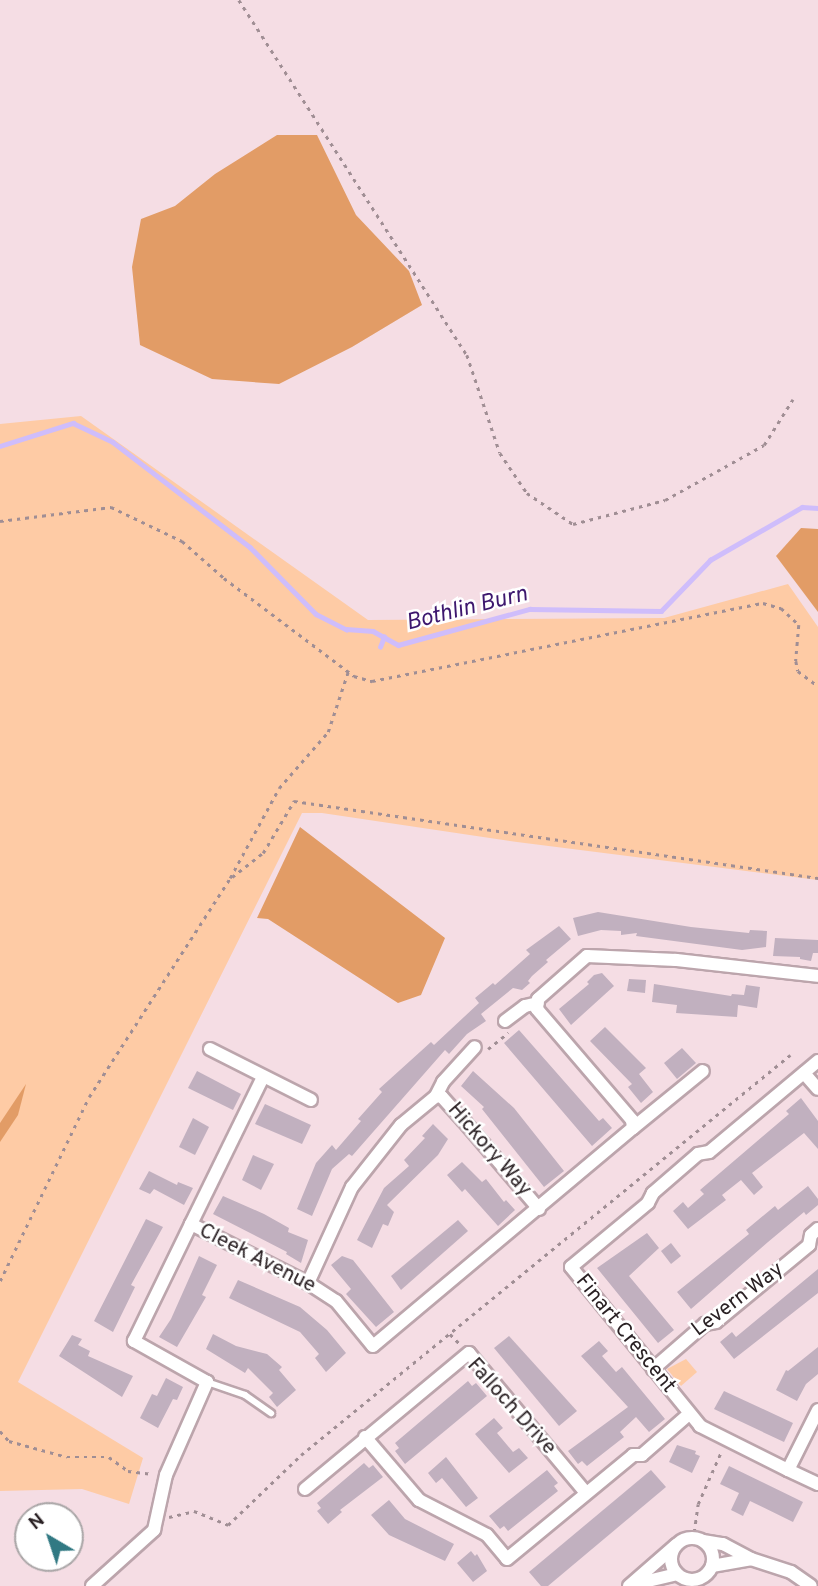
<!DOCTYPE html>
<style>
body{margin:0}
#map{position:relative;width:818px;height:1586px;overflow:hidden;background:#f5dde4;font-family:Overpass,sans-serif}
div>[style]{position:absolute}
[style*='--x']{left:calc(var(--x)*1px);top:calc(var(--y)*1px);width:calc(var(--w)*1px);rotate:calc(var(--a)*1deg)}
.green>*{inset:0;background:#fecba5}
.forest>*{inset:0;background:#e29c66}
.stream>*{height:4.5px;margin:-2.25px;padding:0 2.25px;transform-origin:2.25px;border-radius:2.25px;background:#cfbdfb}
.building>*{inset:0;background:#c1b0bf}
.path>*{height:2.5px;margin-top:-1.25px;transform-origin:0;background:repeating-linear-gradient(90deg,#a08e94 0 3.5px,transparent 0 8.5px)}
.roads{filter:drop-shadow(2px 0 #bca5ac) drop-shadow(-2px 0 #bca5ac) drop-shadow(0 2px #bca5ac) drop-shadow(0 -2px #bca5ac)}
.lane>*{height:6px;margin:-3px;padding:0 3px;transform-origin:3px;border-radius:3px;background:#fff}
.street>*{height:12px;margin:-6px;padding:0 6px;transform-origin:6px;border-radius:6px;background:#fff}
.street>.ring{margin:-6px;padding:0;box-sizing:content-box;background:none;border:12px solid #fff;border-radius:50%}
span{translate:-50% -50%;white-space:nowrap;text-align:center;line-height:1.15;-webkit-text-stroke:5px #fff;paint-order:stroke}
.street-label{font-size:21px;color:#2a2124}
.water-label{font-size:23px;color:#3d176e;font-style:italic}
.north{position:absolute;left:14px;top:1502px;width:70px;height:70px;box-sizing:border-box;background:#fff;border:2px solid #aaa6a7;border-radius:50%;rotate:321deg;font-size:19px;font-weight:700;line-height:28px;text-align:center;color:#2a2124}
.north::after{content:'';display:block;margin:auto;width:24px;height:32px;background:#317983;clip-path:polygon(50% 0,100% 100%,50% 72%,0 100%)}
</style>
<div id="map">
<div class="green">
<div style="clip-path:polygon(81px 416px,368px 620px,664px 618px,788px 584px,818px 627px,818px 880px,517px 842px,322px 813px,302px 813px,18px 1382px,143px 1458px,129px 1504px,82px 1489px,0 1491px,0 424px)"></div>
<div style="clip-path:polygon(686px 1359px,697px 1372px,681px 1386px,667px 1369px)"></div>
</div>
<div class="forest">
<div style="clip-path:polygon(277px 135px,317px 135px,356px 215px,409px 271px,422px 305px,352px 347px,279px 384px,212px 379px,140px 345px,132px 267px,141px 219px,175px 206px,215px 174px)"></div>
<div style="clip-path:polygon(801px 528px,818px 529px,818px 612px,776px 556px)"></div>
<div style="clip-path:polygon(300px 827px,445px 938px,421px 995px,398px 1003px,268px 919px,257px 918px)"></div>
<div style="clip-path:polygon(26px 1084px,18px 1115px,0 1142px,0 1123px)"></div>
</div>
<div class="stream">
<div style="--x:0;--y:446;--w:77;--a:-17.5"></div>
<div style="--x:73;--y:423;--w:44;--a:25.4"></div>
<div style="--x:113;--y:442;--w:173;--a:37.5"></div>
<div style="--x:250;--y:547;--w:94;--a:45.4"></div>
<div style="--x:316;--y:614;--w:34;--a:27"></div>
<div style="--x:346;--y:629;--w:27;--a:4"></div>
<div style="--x:373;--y:631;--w:29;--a:29"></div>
<div style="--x:398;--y:645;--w:137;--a:-15.3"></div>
<div style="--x:530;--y:609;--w:131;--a:0.9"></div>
<div style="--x:661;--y:611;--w:71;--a:-46.1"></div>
<div style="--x:710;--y:560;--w:106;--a:-29.9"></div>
<div style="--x:802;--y:507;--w:16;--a:4"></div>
<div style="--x:380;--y:647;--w:11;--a:-68"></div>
</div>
<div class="building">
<div style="clip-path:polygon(598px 912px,691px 927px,749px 933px,750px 930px,767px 931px,766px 947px,742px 950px,636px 936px,637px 933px,621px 935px,621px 931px,601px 930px,578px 936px,573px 918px)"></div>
<div style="clip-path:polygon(559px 926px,571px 939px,546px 960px,548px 962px,532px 976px,528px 981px,530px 983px,522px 990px,513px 988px,481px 1014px,486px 1021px,467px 1034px,449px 1054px,445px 1050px,352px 1156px,349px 1154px,332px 1169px,312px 1216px,297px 1209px,316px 1163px,332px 1145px,336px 1150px,361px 1121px,358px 1119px,382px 1092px,379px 1089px,431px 1042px,434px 1045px,479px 1003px,475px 998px,493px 983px,495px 985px,530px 954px,526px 950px)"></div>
<div style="clip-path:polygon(775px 938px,818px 940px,818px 953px,813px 953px,811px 961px,800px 959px,800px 957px,773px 956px)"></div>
<div style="clip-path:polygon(602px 973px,614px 986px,571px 1025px,559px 1009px,589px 984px,587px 982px,594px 975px)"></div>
<div style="clip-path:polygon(629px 979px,646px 980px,645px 993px,627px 991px)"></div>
<div style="clip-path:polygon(654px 984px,731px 996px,732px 994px,744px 995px,746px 985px,760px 987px,757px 1008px,738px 1005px,737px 1017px,676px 1013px,677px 1005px,652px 1002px)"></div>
<div style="clip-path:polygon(605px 1027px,646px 1068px,639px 1074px,653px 1092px,641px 1103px,628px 1087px,632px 1084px,590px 1041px)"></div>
<div style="clip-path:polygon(519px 1030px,599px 1121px,603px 1118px,612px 1128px,592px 1146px,504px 1043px)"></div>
<div style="clip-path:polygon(682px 1048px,696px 1063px,677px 1079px,664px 1063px)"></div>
<div style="clip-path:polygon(197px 1071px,241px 1094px,233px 1110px,188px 1088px)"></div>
<div style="clip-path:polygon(473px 1071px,514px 1108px,564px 1171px,544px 1187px,482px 1109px,484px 1107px,461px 1086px)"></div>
<div style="clip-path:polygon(801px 1098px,818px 1121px,818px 1149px,804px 1133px,752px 1173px,763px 1187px,754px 1195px,741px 1180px,722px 1195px,726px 1200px,688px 1229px,673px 1211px,683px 1202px,688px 1208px,704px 1194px,700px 1190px,789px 1114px,786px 1111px)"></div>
<div style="clip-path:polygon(265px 1104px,311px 1125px,302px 1144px,255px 1124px)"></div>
<div style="clip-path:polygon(193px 1118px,209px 1127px,195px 1155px,179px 1147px)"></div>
<div style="clip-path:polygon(433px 1124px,448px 1139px,438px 1155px,387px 1205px,394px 1212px,388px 1226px,383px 1224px,372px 1248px,357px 1240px,384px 1188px,409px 1166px,404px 1160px,425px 1138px,422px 1136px)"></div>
<div style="clip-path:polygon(253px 1155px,274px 1164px,261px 1190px,242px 1180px)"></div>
<div style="clip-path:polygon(462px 1162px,482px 1182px,486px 1179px,504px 1202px,506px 1200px,515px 1210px,498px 1226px,465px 1189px,462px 1192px,447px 1175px)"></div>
<div style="clip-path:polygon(149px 1171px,177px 1185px,178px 1182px,193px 1188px,184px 1205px,154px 1189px,150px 1194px,139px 1189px)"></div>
<div style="clip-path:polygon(808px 1186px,818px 1199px,818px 1205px,806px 1215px,804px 1212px,768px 1242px,691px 1309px,677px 1292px,749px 1234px,746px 1230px,775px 1206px,778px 1210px)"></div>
<div style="clip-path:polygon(223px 1196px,264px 1214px,289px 1228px,288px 1232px,308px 1240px,301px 1263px,286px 1254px,287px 1252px,213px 1214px)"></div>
<div style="clip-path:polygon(146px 1219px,163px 1227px,131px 1285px,135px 1287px,113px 1332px,94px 1321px)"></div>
<div style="clip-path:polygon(458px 1220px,468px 1231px,401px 1290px,391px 1276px)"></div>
<div style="clip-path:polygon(647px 1233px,659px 1248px,629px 1276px,674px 1330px,658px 1343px,597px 1268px)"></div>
<div style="clip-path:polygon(671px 1243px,681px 1256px,671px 1264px,661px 1251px)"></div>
<div style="clip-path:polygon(199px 1256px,217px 1265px,202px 1295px,206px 1297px,177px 1347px,159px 1337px,171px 1319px)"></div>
<div style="clip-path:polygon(342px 1256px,353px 1260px,394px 1312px,376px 1327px,346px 1294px,351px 1289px,331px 1265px)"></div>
<div style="clip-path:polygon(818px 1269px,818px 1293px,734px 1359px,720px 1342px,732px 1332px,736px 1337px)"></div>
<div style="clip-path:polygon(238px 1280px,300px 1307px,327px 1330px,346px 1353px,326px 1372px,315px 1358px,319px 1354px,300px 1332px,229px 1298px)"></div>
<div style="clip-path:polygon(213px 1334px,236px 1346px,267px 1354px,282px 1367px,279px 1370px,296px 1390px,277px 1407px,269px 1397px,273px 1393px,248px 1368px,245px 1373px,206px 1349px)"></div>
<div style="clip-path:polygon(72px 1335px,82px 1339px,78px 1345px,90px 1351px,88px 1356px,133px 1376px,122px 1397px,59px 1356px)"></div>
<div style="clip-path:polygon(509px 1336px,577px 1411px,559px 1426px,494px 1348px)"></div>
<div style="clip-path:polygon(599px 1341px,608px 1351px,602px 1356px,616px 1372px,622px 1367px,665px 1419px,649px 1432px,636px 1417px,620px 1432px,624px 1437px,587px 1466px,582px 1461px,578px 1464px,568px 1451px,628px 1407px,581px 1356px)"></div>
<div style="clip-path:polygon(818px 1347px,818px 1374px,806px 1384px,797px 1401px,776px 1390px,786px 1370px,788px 1371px)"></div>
<div style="clip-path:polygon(166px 1378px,183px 1387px,177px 1400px,173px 1399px,158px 1428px,140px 1418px,152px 1394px,157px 1396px)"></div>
<div style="clip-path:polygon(468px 1381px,472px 1386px,476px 1383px,487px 1396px,405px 1464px,395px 1451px,399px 1448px,395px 1443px)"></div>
<div style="clip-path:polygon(724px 1391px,793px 1423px,784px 1442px,714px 1409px)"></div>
<div style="clip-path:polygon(494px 1418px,503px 1428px,497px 1433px,513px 1452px,519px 1448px,528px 1458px,509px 1473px,475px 1434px)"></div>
<div style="clip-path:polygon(677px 1445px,696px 1451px,695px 1454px,700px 1456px,692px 1473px,669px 1462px)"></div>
<div style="clip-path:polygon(446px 1457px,478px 1498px,466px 1507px,442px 1478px,436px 1483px,428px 1473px)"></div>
<div style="clip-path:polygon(364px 1463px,369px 1468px,373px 1465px,383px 1477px,340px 1510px,342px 1512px,328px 1524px,317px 1511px,321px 1508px,317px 1503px)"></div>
<div style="clip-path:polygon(729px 1466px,803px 1502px,793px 1522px,750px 1501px,743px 1516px,731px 1510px,739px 1493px,720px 1484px)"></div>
<div style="clip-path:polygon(547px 1470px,558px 1483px,554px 1486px,558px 1491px,508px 1531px,504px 1526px,500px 1529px,489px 1516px)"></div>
<div style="clip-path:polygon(651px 1470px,666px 1487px,548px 1586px,541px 1586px,529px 1572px)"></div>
<div style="clip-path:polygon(389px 1500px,405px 1519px,454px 1544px,445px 1561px,389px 1535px,371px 1515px)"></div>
<div style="clip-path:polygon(471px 1551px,475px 1556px,477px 1554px,487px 1571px,473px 1582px,457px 1563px)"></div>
</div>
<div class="path">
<div style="--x:239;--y:0;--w:422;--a:57.3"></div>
<div style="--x:467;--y:355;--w:103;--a:71.4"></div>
<div style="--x:500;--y:453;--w:48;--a:56"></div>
<div style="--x:527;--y:493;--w:55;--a:34"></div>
<div style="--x:573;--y:524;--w:95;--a:-14.6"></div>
<div style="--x:665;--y:500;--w:113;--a:-29.1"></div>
<div style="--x:764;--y:445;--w:54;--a:-57.8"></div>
<div style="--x:0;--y:521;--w:112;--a:-7.2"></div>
<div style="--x:111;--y:507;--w:79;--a:25.6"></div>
<div style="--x:182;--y:541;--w:56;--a:41.4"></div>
<div style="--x:224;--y:578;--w:163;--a:37"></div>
<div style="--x:354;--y:676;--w:19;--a:16"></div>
<div style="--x:372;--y:681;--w:399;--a:-11.3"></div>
<div style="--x:763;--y:603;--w:19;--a:16"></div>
<div style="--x:781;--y:608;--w:25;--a:43"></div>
<div style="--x:799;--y:625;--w:36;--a:95"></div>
<div style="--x:796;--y:661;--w:10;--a:79"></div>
<div style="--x:798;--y:671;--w:25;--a:37"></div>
<div style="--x:232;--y:877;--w:39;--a:-38"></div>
<div style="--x:263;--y:853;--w:61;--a:-59.2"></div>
<div style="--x:294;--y:801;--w:530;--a:8.36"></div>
<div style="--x:488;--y:1049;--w:26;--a:-39"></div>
<div style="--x:0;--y:1281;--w:204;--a:-64.2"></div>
<div style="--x:89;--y:1097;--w:260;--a:-57.2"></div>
<div style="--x:230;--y:878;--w:102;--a:-61.4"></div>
<div style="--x:279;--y:788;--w:74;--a:-48.8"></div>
<div style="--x:328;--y:732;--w:63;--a:-71.6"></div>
<div style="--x:450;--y:1334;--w:13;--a:45"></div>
<div style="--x:0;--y:1431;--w:13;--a:48"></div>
<div style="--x:9;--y:1441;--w:60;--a:15.4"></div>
<div style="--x:67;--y:1457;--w:42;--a:0"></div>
<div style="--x:109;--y:1457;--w:24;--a:36"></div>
<div style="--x:128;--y:1471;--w:25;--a:7"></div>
<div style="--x:169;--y:1517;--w:26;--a:-13"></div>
<div style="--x:194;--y:1511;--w:37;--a:22"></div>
<div style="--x:228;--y:1525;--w:101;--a:-43.8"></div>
<div style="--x:301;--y:1455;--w:632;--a:-39.28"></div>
<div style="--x:694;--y:1532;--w:28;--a:-82"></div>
<div style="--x:698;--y:1504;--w:57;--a:-66.1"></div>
</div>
<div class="roads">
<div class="lane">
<div style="--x:207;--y:1382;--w:40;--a:18.9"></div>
<div style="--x:245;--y:1395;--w:32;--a:35"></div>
</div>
<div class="street">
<div style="--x:505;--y:1021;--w:25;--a:-37"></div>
<div style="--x:525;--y:1006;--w:13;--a:-13"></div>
<div style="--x:210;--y:1049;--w:113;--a:26.8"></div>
<div style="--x:818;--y:1061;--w:142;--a:140.1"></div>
<div style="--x:709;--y:1152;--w:11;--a:170"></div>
<div style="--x:698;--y:1154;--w:60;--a:139.1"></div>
<div style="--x:653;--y:1193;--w:11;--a:117"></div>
<div style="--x:648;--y:1203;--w:100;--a:140.3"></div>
<div style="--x:571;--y:1267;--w:205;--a:50.9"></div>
<div style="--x:700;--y:1426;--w:98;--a:26.6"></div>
<div style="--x:788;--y:1470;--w:67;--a:-63.4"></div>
<div style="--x:804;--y:1073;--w:21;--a:49"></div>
<div style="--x:436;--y:1096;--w:16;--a:-63"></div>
<div style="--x:443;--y:1082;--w:47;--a:-47.6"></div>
<div style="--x:633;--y:1128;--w:90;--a:-39.2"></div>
<div style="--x:191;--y:1224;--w:164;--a:-63.9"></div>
<div style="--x:308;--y:1283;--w:106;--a:-65.4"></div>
<div style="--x:352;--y:1187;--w:79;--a:-51.7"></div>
<div style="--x:401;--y:1125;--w:45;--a:-39.6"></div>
<div style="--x:436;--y:1096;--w:6;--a:9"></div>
<div style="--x:442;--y:1097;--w:31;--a:48"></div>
<div style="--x:463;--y:1120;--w:117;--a:49.5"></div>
<div style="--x:653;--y:1369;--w:69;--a:-40.9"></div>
<div style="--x:705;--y:1324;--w:11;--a:-10"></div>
<div style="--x:716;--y:1322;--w:121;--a:-39.6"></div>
<div style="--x:809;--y:1245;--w:10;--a:-79"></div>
<div style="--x:811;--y:1235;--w:9;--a:-41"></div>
<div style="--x:365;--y:1437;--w:83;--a:49.4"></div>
<div style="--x:419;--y:1500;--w:76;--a:27.2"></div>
<div style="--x:487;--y:1535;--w:31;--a:50"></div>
<div style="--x:507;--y:1559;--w:163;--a:-39.5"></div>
<div style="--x:633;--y:1455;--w:9;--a:0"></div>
<div style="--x:642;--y:1455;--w:62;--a:-41.1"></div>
<div style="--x:788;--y:1470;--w:33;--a:25"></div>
<div style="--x:305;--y:1489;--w:213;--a:-39.7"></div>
<div style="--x:469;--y:1353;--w:182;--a:50.1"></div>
<div class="ring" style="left:671px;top:1538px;width:30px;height:30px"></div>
<div style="--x:703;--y:1541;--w:20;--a:9"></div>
<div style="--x:723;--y:1544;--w:32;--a:28"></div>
<div style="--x:751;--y:1559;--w:42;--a:18"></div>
<div style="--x:791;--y:1572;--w:24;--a:35"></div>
<div style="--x:712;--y:1566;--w:39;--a:-10"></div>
<div style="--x:631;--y:1585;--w:47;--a:-13.4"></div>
<div style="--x:92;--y:1586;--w:84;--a:-42.1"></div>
<div style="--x:154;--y:1530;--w:56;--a:-77.7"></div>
<div style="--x:166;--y:1475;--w:102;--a:-66.2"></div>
<div style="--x:207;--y:1382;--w:84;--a:-150.7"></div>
<div style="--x:134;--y:1341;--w:130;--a:-64"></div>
<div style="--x:191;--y:1224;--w:131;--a:26.8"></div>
<div style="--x:308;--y:1283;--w:33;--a:33"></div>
<div style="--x:336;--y:1301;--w:58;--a:50.6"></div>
<div style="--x:373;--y:1346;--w:339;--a:-40"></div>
<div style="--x:633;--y:1128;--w:8;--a:-97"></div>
<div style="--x:632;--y:1120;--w:146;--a:-130.6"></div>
<div style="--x:537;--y:1009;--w:10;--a:-84"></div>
<div style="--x:538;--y:999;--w:65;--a:-41.3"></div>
<div style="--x:587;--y:956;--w:89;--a:2.6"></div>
<div style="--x:676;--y:960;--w:143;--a:6.4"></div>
<div style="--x:629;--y:1586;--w:62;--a:-41.1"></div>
</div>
</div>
<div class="street-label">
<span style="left:489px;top:1150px;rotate:49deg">Hickory Way</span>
<span style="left:257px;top:1259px;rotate:27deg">Cleek Avenue</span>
<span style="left:738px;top:1300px;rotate:-37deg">Levern Way</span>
<span style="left:625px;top:1334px;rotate:51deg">Finart Crescent</span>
<span style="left:511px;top:1407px;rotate:48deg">Falloch Drive</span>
</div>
<div class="water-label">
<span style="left:467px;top:610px;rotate:-14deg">Bothlin Burn</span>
</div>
<div class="north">N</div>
</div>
